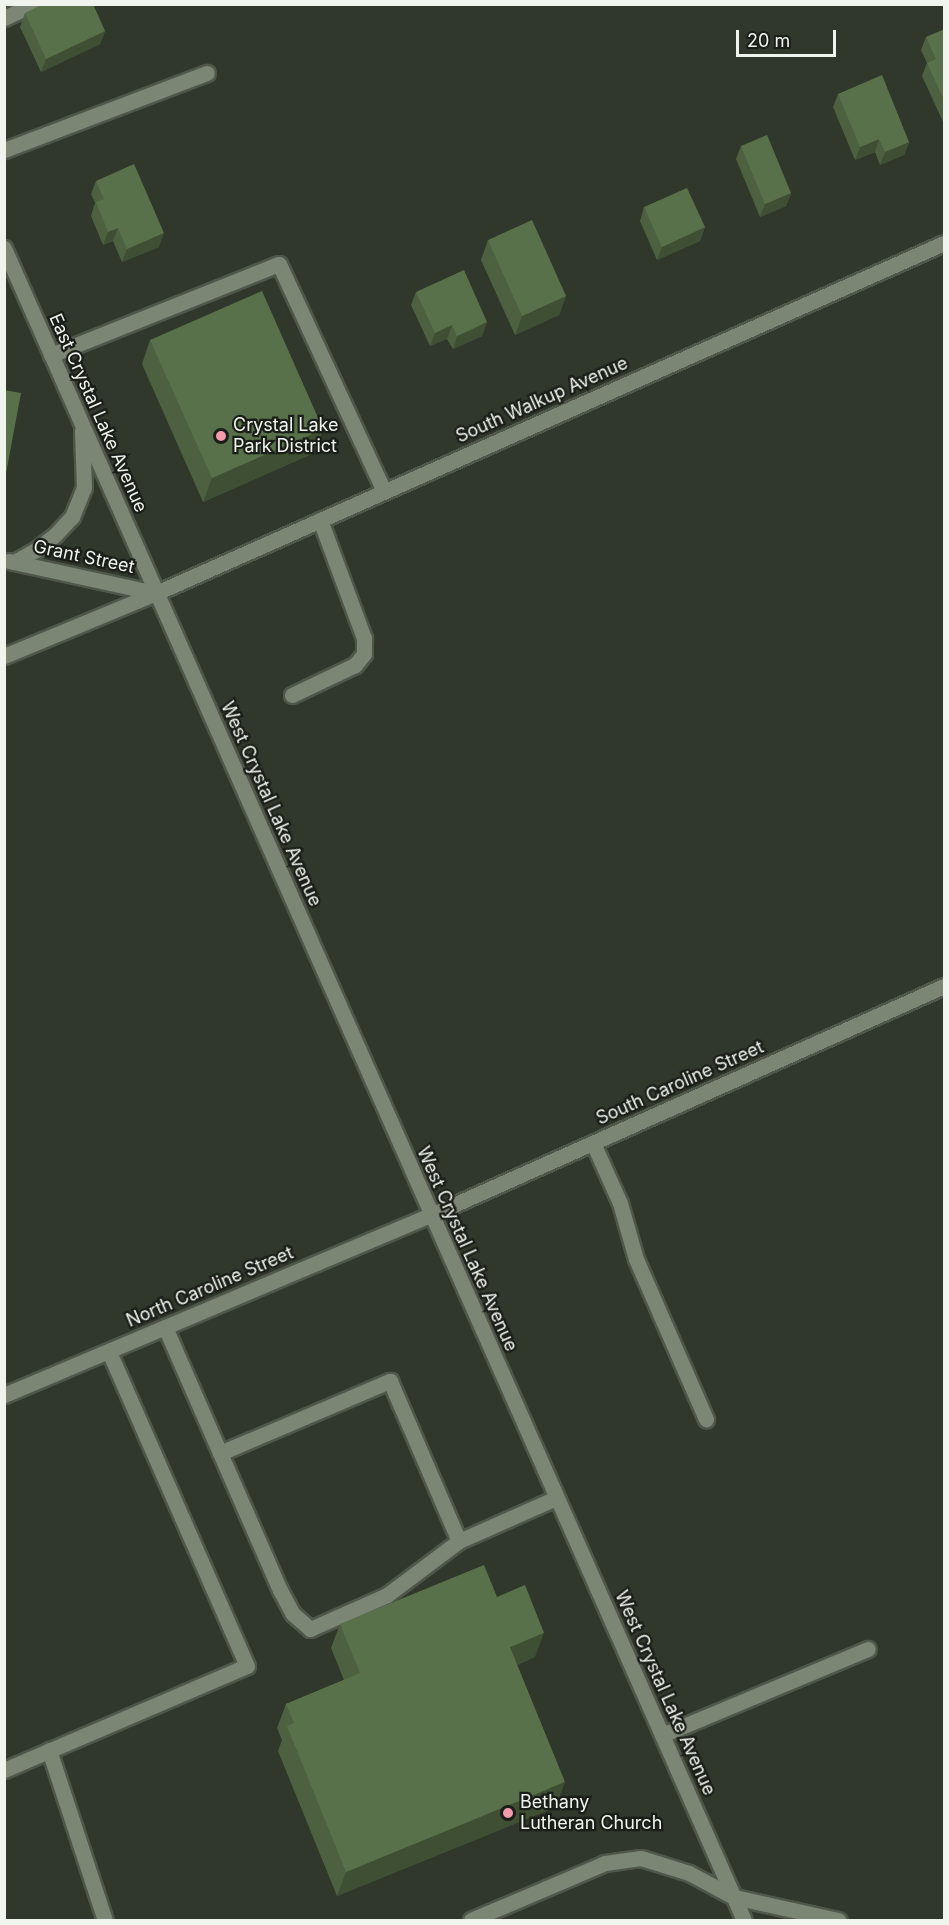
<!DOCTYPE html>
<style>
body{margin:0}
#map{position:relative;width:949px;height:1925px;overflow:hidden;background:#2f382a;font-family:Inter,sans-serif}
div>[style]{position:absolute}
[style*='--x']{left:calc(var(--x)*1px);top:calc(var(--y)*1px);width:calc(var(--w)*1px);rotate:calc(var(--a)*1deg)}
.roads{filter:drop-shadow(2px 0 #4f574b) drop-shadow(-2px 0 #4f574b) drop-shadow(0 2px #4f574b) drop-shadow(0 -2px #4f574b)}
.minor>*{height:15px;margin:-7.5px;padding:0 7.5px;transform-origin:7.5px;border-radius:7.5px;background:#7b8675}
.wall>*{inset:0;background:#4d6140}
.shaded-wall>*{inset:0;background:#3e4f34}
.building>*{inset:0;background:#59714a}
.dots>*{width:16px;height:16px;translate:-50% -50%;box-sizing:border-box;border:3px solid #1a1e18;border-radius:50%}
span{translate:-50% -50%;white-space:nowrap;text-align:center;line-height:1.15;-webkit-text-stroke:4.5px #1a1e18;paint-order:stroke}
.street-label{font-size:18px;color:#eff5ec}
.poi-label{font-size:18px;color:#eff5ec}
.left{translate:0 -50%;text-align:left}
.frame{position:absolute;inset:0;border:6px solid #eff5ec;pointer-events:none}
.scale{position:absolute;left:736px;top:30px;width:100px;height:27px;box-sizing:border-box;border:3px solid #eff5ec;border-top:0;padding-left:8px;font-size:18px;line-height:21px;white-space:nowrap;color:#eff5ec;-webkit-text-stroke:4px #1a1e18;paint-order:stroke}
</style>
<div id="map">
<div class="roads">
<div class="minor">
<div style="--x:4;--y:18;--w:33;--a:-25"></div>
<div style="--x:4;--y:150;--w:217;--a:-20.8"></div>
<div style="--x:4;--y:248;--w:1828;--a:66.13"></div>
<div style="--x:51;--y:355;--w:245;--a:-21.8"></div>
<div style="--x:279;--y:264;--w:250;--a:65.2"></div>
<div style="--x:9;--y:561;--w:150;--a:12.3"></div>
<div style="--x:14;--y:562;--w:26;--a:-29"></div>
<div style="--x:37;--y:549;--w:23;--a:-38"></div>
<div style="--x:55;--y:535;--w:25;--a:-47"></div>
<div style="--x:72;--y:517;--w:31;--a:-68"></div>
<div style="--x:84;--y:488;--w:57;--a:-92"></div>
<div style="--x:4;--y:656;--w:165;--a:-22.5"></div>
<div style="--x:156;--y:593;--w:862;--a:-23.95"></div>
<div style="--x:292;--y:695;--w:70;--a:-25.5"></div>
<div style="--x:355;--y:665;--w:14;--a:-51"></div>
<div style="--x:364;--y:654;--w:16;--a:-90"></div>
<div style="--x:364;--y:638;--w:126;--a:-110.4"></div>
<div style="--x:593;--y:1143;--w:66;--a:65.8"></div>
<div style="--x:620;--y:1203;--w:58;--a:74.1"></div>
<div style="--x:636;--y:1259;--w:175;--a:66.4"></div>
<div style="--x:165;--y:1327;--w:287;--a:66.4"></div>
<div style="--x:280;--y:1590;--w:27;--a:62"></div>
<div style="--x:293;--y:1614;--w:23;--a:41"></div>
<div style="--x:310;--y:1629;--w:84;--a:-23.8"></div>
<div style="--x:387;--y:1595;--w:90;--a:-36.9"></div>
<div style="--x:459;--y:1541;--w:106;--a:-23.9"></div>
<div style="--x:4;--y:1395;--w:463;--a:-22.9"></div>
<div style="--x:431;--y:1215;--w:562;--a:-24.06"></div>
<div style="--x:220;--y:1453;--w:185;--a:-23"></div>
<div style="--x:390;--y:1381;--w:174;--a:66.7"></div>
<div style="--x:662;--y:1735;--w:223;--a:-22.7"></div>
<div style="--x:49;--y:1750;--w:179;--a:71.8"></div>
<div style="--x:4;--y:1770;--w:264;--a:-23.2"></div>
<div style="--x:247;--y:1666;--w:344;--a:-113.7"></div>
<div style="--x:471;--y:1920;--w:146;--a:-23"></div>
<div style="--x:605;--y:1863;--w:36;--a:-8"></div>
<div style="--x:641;--y:1858;--w:50;--a:17.4"></div>
<div style="--x:689;--y:1873;--w:51;--a:28.1"></div>
<div style="--x:734;--y:1897;--w:107;--a:12.5"></div>
</div>
</div>
<div class="wall">
<div style="clip-path:polygon(25px 13px,105px 31px,100px 44px,41px 72px,20px 27px)"></div>
<div style="clip-path:polygon(945px 29px,945px 126px,922px 76px,927px 63px,921px 50px,926px 37px)"></div>
<div style="clip-path:polygon(838px 94px,909px 142px,904px 155px,880px 165px,875px 152px,855px 160px,833px 107px)"></div>
<div style="clip-path:polygon(741px 146px,791px 193px,786px 206px,760px 217px,736px 159px)"></div>
<div style="clip-path:polygon(96px 181px,159px 247px,122px 262px,113px 241px,103px 245px,91px 216px,95px 203px,91px 194px)"></div>
<div style="clip-path:polygon(644px 207px,705px 227px,700px 241px,657px 260px,640px 221px)"></div>
<div style="clip-path:polygon(488px 240px,566px 296px,559px 315px,515px 335px,481px 260px)"></div>
<div style="clip-path:polygon(416px 292px,487px 322px,482px 336px,453px 349px,447px 339px,430px 346px,411px 305px)"></div>
<div style="clip-path:polygon(150px 340px,323px 429px,314px 453px,203px 502px,142px 364px)"></div>
<div style="clip-path:polygon(497px 1597px,535px 1657px,517px 1665px,556px 1807px,337px 1896px,278px 1751px,282px 1740px,277px 1728px,286px 1704px,344px 1680px,331px 1648px,340px 1624px)"></div>
</div>
<div class="shaded-wall">
<div style="clip-path:polygon(105px 31px,100px 44px,41px 72px,46px 59px)"></div>
<div style="clip-path:polygon(879px 139px,875px 152px,855px 160px,860px 147px)"></div>
<div style="clip-path:polygon(909px 142px,904px 155px,880px 165px,885px 152px)"></div>
<div style="clip-path:polygon(791px 193px,786px 206px,760px 217px,765px 204px)"></div>
<div style="clip-path:polygon(705px 227px,700px 241px,657px 260px,662px 247px)"></div>
<div style="clip-path:polygon(118px 228px,113px 241px,103px 245px,108px 232px)"></div>
<div style="clip-path:polygon(164px 233px,159px 247px,122px 262px,127px 249px)"></div>
<div style="clip-path:polygon(566px 296px,559px 315px,515px 335px,522px 316px)"></div>
<div style="clip-path:polygon(487px 322px,482px 336px,453px 349px,457px 336px)"></div>
<div style="clip-path:polygon(452px 325px,447px 339px,430px 346px,435px 333px)"></div>
<div style="clip-path:polygon(323px 429px,314px 453px,203px 502px,212px 478px)"></div>
<div style="clip-path:polygon(544px 1633px,535px 1657px,501px 1671px,510px 1647px)"></div>
<div style="clip-path:polygon(565px 1782px,556px 1807px,337px 1896px,346px 1872px)"></div>
</div>
<div class="building">
<div style="clip-path:polygon(43px 4px,93px 4px,105px 31px,46px 59px,25px 13px)"></div>
<div style="clip-path:polygon(945px 29px,945px 102px,927px 63px,936px 59px,926px 37px)"></div>
<div style="clip-path:polygon(882px 75px,909px 142px,885px 152px,879px 139px,860px 147px,838px 94px)"></div>
<div style="clip-path:polygon(767px 135px,791px 193px,765px 204px,741px 146px)"></div>
<div style="clip-path:polygon(134px 164px,164px 233px,127px 249px,118px 228px,108px 232px,96px 202px,104px 199px,96px 181px)"></div>
<div style="clip-path:polygon(687px 188px,705px 227px,662px 247px,644px 207px)"></div>
<div style="clip-path:polygon(532px 220px,566px 296px,522px 316px,488px 240px)"></div>
<div style="clip-path:polygon(464px 270px,487px 322px,457px 336px,452px 325px,435px 333px,416px 292px)"></div>
<div style="clip-path:polygon(262px 291px,323px 429px,212px 478px,150px 340px)"></div>
<div style="clip-path:polygon(4px 390px,21px 393px,4px 484px)"></div>
<div style="clip-path:polygon(484px 1565px,497px 1597px,525px 1585px,544px 1633px,510px 1647px,565px 1782px,346px 1872px,287px 1726px,294px 1723px,286px 1704px,360px 1673px,340px 1624px)"></div>
</div>
<div class="dots">
<div style="left:221px;top:436px;background:#f39aac"></div>
<div style="left:508px;top:1813px;background:#f39aac"></div>
</div>
<div class="street-label">
<span style="left:542px;top:400px;rotate:-24deg">South Walkup Avenue</span>
<span style="left:98px;top:413px;rotate:66deg">East Crystal Lake Avenue</span>
<span style="left:84px;top:557px;rotate:12deg">Grant Street</span>
<span style="left:271px;top:804px;rotate:66deg">West Crystal Lake Avenue</span>
<span style="left:680px;top:1083px;rotate:-24deg">South Caroline Street</span>
<span style="left:467px;top:1249px;rotate:66deg">West Crystal Lake Avenue</span>
<span style="left:210px;top:1287px;rotate:-23deg">North Caroline Street</span>
<span style="left:665px;top:1693px;rotate:66deg">West Crystal Lake Avenue</span>
</div>
<div class="poi-label">
<span class="left" style="left:233px;top:436px">Crystal Lake<br>Park District</span>
<span class="left" style="left:520px;top:1813px">Bethany<br>Lutheran Church</span>
</div>
<div class="frame"></div>
<div class="scale">20 m</div>
</div>
